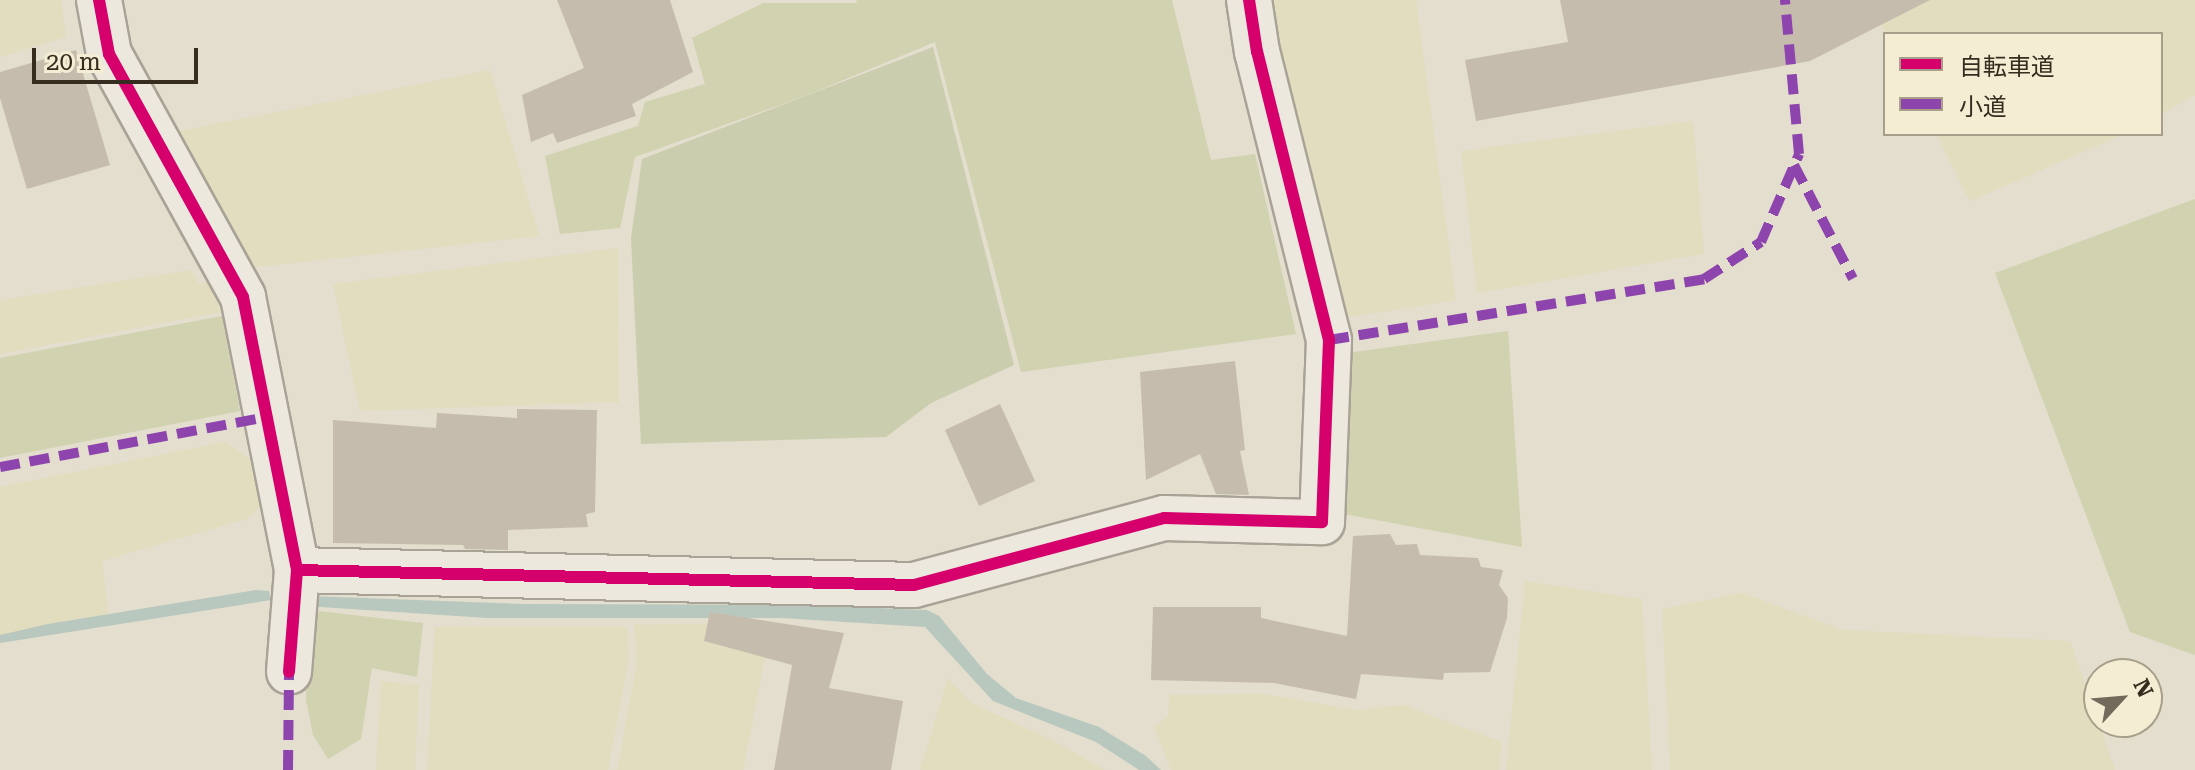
<!DOCTYPE html>
<meta charset="utf-8">
<style>
body{margin:0}
#map{position:relative;width:2195px;height:770px;overflow:hidden;background:#e3decd;font-family:"Roboto Serif","Noto Sans JP",serif}
div>[style]{position:absolute}
[style*='--x']{left:calc(var(--x)*1px);top:calc(var(--y)*1px);width:calc(var(--w)*1px);rotate:calc(var(--a)*1deg)}
.farmland>*{inset:0;background:#e2ddbe}
.green>*{inset:0;background:#d0d2b0}
.cemetery>*{inset:0;background:#cbcdaf}
.water>*{inset:0;background:#b8c8bf}
.building>*{inset:0;background:#c6bcae}
.roads{filter:drop-shadow(2px 0 #a8a396) drop-shadow(-2px 0 #a8a396) drop-shadow(0 2px #a8a396) drop-shadow(0 -2px #a8a396)}
.minor>*{height:44px;margin:-22px;padding:0 22px;transform-origin:22px;border-radius:22px;background:#ece8de}
.quiet>*{height:10px;margin-top:-5px;transform-origin:0;background:repeating-linear-gradient(90deg,#8e44ad 0 20px,transparent 0 30px)}
.cycleway>*{height:12px;margin:-6px;padding:0 6px;transform-origin:6px;border-radius:6px;background:#d6006c}
span{translate:-50% -50%;white-space:nowrap;text-align:center;line-height:1.15;-webkit-text-stroke:6px #f4ecd3;paint-order:stroke}
.legend{position:absolute;left:1883px;top:32px;width:280px;height:104px;box-sizing:border-box;background:#f4ecd3;border:2px solid #a89f8b;margin:0;padding:10px 14px;list-style:none;font-size:24px;color:#362c1f}
.legend li{display:flex;align-items:center;gap:16px;height:40px}
.legend b{width:40px;border:2px solid #a89f8b}
.north{position:absolute;left:2083px;top:658px;width:80px;height:80px;box-sizing:border-box;background:#f4ecd3;border:2px solid #a89f8b;border-radius:50%;rotate:64deg;font-size:22px;font-weight:700;line-height:32px;text-align:center;color:#362c1f}
.north::after{content:'';display:block;margin:auto;width:28px;height:36px;background:#736a5c;clip-path:polygon(50% 0,100% 100%,50% 72%,0 100%)}
.scale{position:absolute;left:32px;top:48px;width:166px;height:36px;box-sizing:border-box;border:4px solid #362c1f;border-top:0;padding-left:10px;font-size:24px;line-height:28px;white-space:nowrap;color:#362c1f;-webkit-text-stroke:6px #f4ecd3;paint-order:stroke}
</style>
<div id="map">
<div class="farmland">
<div style="clip-path:polygon(0 0,61px 0,66px 37px,0 57px)"></div>
<div style="clip-path:polygon(1272px 0,1416px 0,1456px 300px,1334px 320px)"></div>
<div style="clip-path:polygon(1869px 0,2195px 0,2195px 95px,2161px 114px,2161px 34px,1886px 34px)"></div>
<div style="clip-path:polygon(490px 70px,539px 236px,239px 269px,175px 132px)"></div>
<div style="clip-path:polygon(1693px 121px,1704px 254px,1477px 293px,1461px 151px)"></div>
<div style="clip-path:polygon(1936px 134px,2124px 134px,1970px 201px)"></div>
<div style="clip-path:polygon(618px 248px,619px 402px,360px 411px,333px 284px)"></div>
<div style="clip-path:polygon(191px 270px,199px 284px,209px 282px,221px 312px,0 354px,0 300px)"></div>
<div style="clip-path:polygon(225px 442px,255px 462px,266px 500px,249px 518px,102px 561px,109px 619px,0 638px,0 487px)"></div>
<div style="clip-path:polygon(1525px 581px,1642px 599px,1652px 770px,1506px 770px)"></div>
<div style="clip-path:polygon(1742px 593px,1843px 630px,2070px 641px,2115px 770px,1670px 770px,1662px 609px)"></div>
<div style="clip-path:polygon(772px 622px,743px 770px,617px 770px,637px 663px,634px 625px)"></div>
<div style="clip-path:polygon(435px 627px,627px 627px,629px 658px,608px 770px,427px 770px)"></div>
<div style="clip-path:polygon(948px 678px,971px 703px,1054px 741px,1105px 770px,920px 770px)"></div>
<div style="clip-path:polygon(381px 681px,419px 685px,415px 770px,376px 770px)"></div>
<div style="clip-path:polygon(1263px 694px,1356px 710px,1403px 705px,1502px 742px,1499px 770px,1171px 770px,1154px 726px,1168px 717px,1170px 695px)"></div>
</div>
<div class="green">
<div style="clip-path:polygon(857px 0,1172px 0,1211px 160px,1255px 154px,1296px 334px,1021px 372px,935px 42px,805px 96px,635px 157px,620px 228px,560px 234px,545px 156px,638px 126px,645px 102px,705px 84px,692px 38px,763px 3px,856px 3px)"></div>
<div style="clip-path:polygon(2195px 199px,2195px 655px,2130px 632px,1995px 273px)"></div>
<div style="clip-path:polygon(222px 316px,240px 411px,0 458px,0 358px)"></div>
<div style="clip-path:polygon(1508px 331px,1522px 547px,1344px 514px,1347px 353px)"></div>
<div style="clip-path:polygon(309px 610px,423px 623px,417px 677px,372px 668px,361px 739px,328px 759px,313px 735px,306px 700px)"></div>
</div>
<div class="cemetery">
<div style="clip-path:polygon(933px 47px,1014px 365px,931px 403px,886px 437px,641px 444px,631px 238px,642px 159px)"></div>
</div>
<div class="water">
<div style="clip-path:polygon(256px 590px,269px 591px,271px 600px,0 643px,0 635px,48px 624px)"></div>
<div style="clip-path:polygon(310px 596px,524px 604px,804px 605px,927px 610px,939px 616px,987px 674px,1016px 698px,1099px 727px,1146px 756px,1161px 770px,1139px 770px,1096px 742px,993px 701px,925px 627px,781px 618px,487px 618px,306px 606px)"></div>
</div>
<div class="building">
<div style="clip-path:polygon(557px 0,670px 0,693px 72px,632px 104px,636px 116px,557px 143px,553px 133px,531px 142px,522px 95px,584px 68px)"></div>
<div style="clip-path:polygon(1560px 0,1930px 0,1810px 61px,1476px 121px,1465px 60px,1568px 42px)"></div>
<div style="clip-path:polygon(76px 50px,110px 165px,27px 189px,0 98px,0 72px)"></div>
<div style="clip-path:polygon(1235px 361px,1245px 450px,1240px 451px,1249px 495px,1216px 494px,1200px 454px,1146px 480px,1140px 372px)"></div>
<div style="clip-path:polygon(1000px 404px,1035px 481px,979px 506px,945px 430px)"></div>
<div style="clip-path:polygon(517px 409px,597px 410px,595px 512px,586px 514px,588px 527px,508px 530px,508px 550px,465px 549px,463px 545px,333px 543px,333px 420px,436px 428px,437px 413px,517px 418px)"></div>
<div style="clip-path:polygon(1390px 534px,1396px 545px,1417px 544px,1420px 555px,1478px 558px,1481px 567px,1503px 570px,1499px 585px,1508px 598px,1507px 618px,1490px 672px,1444px 673px,1443px 680px,1361px 674px,1356px 699px,1274px 683px,1151px 680px,1153px 607px,1261px 607px,1261px 618px,1347px 636px,1353px 536px)"></div>
<div style="clip-path:polygon(710px 612px,844px 633px,829px 688px,903px 701px,891px 770px,774px 770px,792px 665px,704px 641px)"></div>
</div>
<div class="roads">
<div class="minor">
<div style="--x:99;--y:0;--w:55;--a:79.5"></div>
<div style="--x:109;--y:54;--w:277;--a:61.1"></div>
<div style="--x:243;--y:297;--w:278;--a:78.8"></div>
<div style="--x:297;--y:570;--w:102;--a:94.5"></div>
<div style="--x:297;--y:570;--w:617;--a:1.39"></div>
<div style="--x:914;--y:585;--w:259;--a:-15"></div>
<div style="--x:1164;--y:518;--w:158;--a:1.5"></div>
<div style="--x:1322;--y:522;--w:182;--a:-87.8"></div>
<div style="--x:1329;--y:340;--w:297;--a:-104"></div>
<div style="--x:1257;--y:52;--w:53;--a:-98.7"></div>
</div>
</div>
<div class="quiet">
<div style="--x:1794;--y:165;--w:128;--a:62.6"></div>
<div style="--x:1329;--y:340;--w:380;--a:-9.2"></div>
<div style="--x:1704;--y:279;--w:68;--a:-33"></div>
<div style="--x:1761;--y:242;--w:96;--a:-66.6"></div>
<div style="--x:1799;--y:154;--w:155;--a:-95.2"></div>
<div style="--x:0;--y:467;--w:271;--a:-10.6"></div>
<div style="--x:288;--y:770;--w:98;--a:-89.4"></div>
</div>
<div class="cycleway">
<div style="--x:99;--y:0;--w:55;--a:79.5"></div>
<div style="--x:109;--y:54;--w:277;--a:61.1"></div>
<div style="--x:243;--y:297;--w:278;--a:78.8"></div>
<div style="--x:297;--y:570;--w:102;--a:94.5"></div>
<div style="--x:297;--y:570;--w:617;--a:1.39"></div>
<div style="--x:914;--y:585;--w:259;--a:-15"></div>
<div style="--x:1164;--y:518;--w:158;--a:1.5"></div>
<div style="--x:1322;--y:522;--w:182;--a:-87.8"></div>
<div style="--x:1329;--y:340;--w:297;--a:-104"></div>
<div style="--x:1257;--y:52;--w:53;--a:-98.7"></div>
</div>
<ul class="legend">
<li><b style="height:10px;background:#d6006c"></b>自転車道</li>
<li><b style="height:10px;background:#8e44ad"></b>小道</li>
</ul>
<div class="north">N</div>
<div class="scale">20 m</div>
</div>
